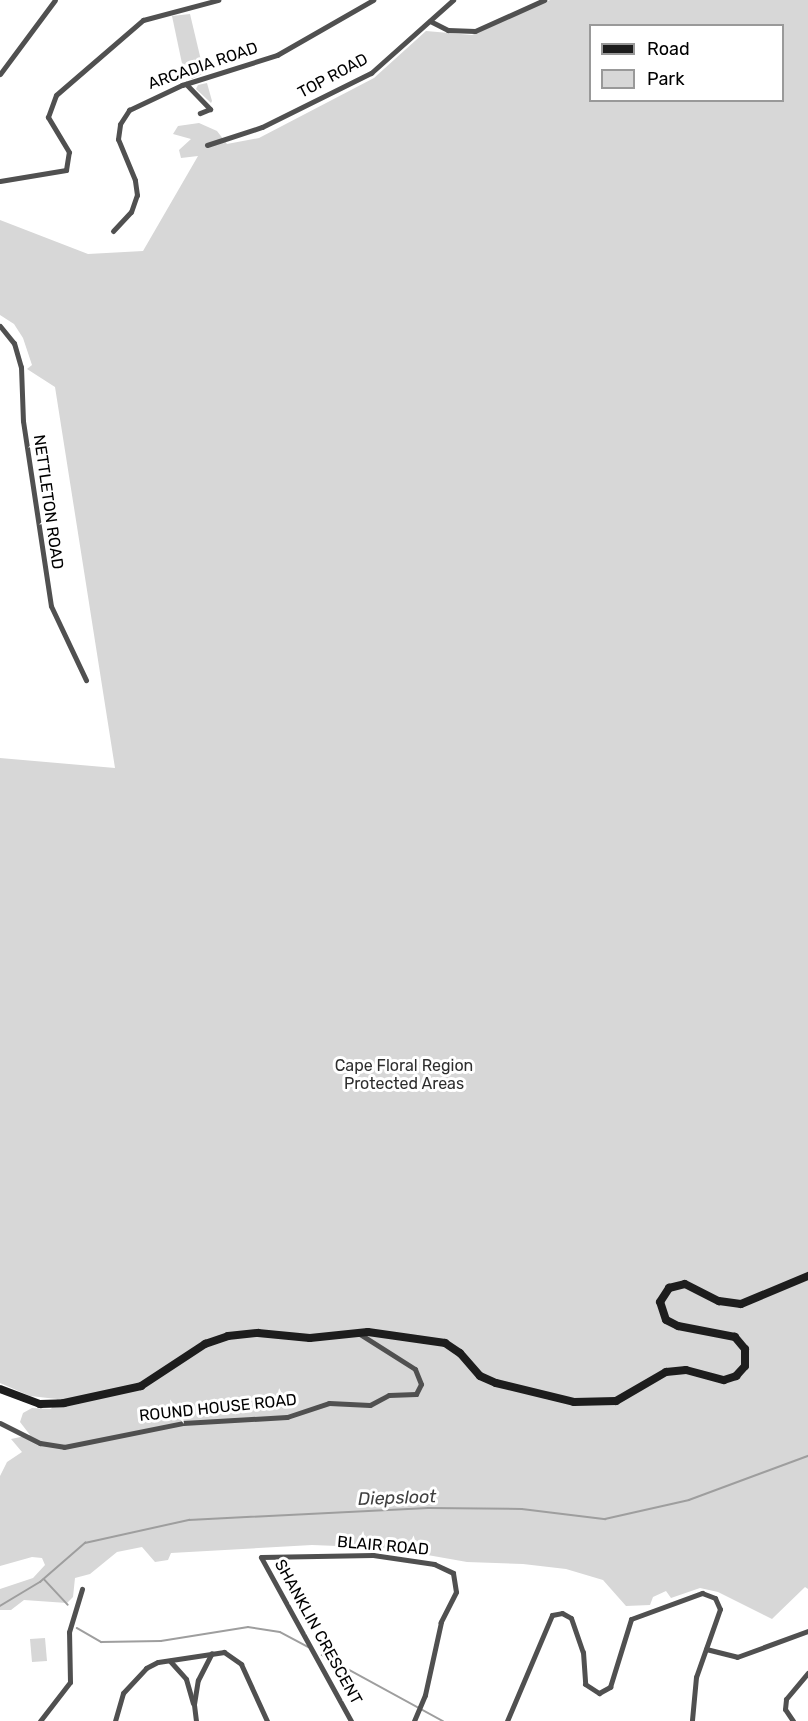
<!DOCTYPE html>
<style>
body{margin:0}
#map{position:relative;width:808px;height:1721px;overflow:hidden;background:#fff;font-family:Rubik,sans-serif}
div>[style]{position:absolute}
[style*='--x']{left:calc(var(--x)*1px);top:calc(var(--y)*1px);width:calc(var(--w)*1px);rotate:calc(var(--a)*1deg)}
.green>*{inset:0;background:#d7d7d7}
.stream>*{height:1.5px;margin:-0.75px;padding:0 0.75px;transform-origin:0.75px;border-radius:0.75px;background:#9e9e9e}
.street>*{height:5px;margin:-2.5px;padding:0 2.5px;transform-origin:2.5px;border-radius:2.5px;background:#505050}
.secondary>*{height:8px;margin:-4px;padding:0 4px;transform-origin:4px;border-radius:4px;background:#1d1d1d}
span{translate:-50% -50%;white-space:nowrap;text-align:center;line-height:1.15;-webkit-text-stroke:6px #fff;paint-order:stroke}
.street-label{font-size:16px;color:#000}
.park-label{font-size:16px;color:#2e2e2e}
.water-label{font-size:18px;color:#3f3f3f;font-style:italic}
.legend{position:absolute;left:589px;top:24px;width:195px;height:78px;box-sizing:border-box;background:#fff;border:2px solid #999;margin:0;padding:8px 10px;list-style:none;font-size:18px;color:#000}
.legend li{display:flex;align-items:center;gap:12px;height:30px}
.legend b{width:30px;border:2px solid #999}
</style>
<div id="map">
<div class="green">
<div style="clip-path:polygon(evenodd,550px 0,808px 0,808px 1589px,805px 1587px,772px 1619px,718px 1592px,700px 1588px,671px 1598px,666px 1591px,653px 1597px,650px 1605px,626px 1606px,603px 1580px,566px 1569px,523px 1564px,467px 1562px,388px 1548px,312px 1545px,171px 1553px,168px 1560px,155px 1562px,142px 1547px,117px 1552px,90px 1574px,75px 1578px,73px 1597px,67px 1603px,24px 1600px,11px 1610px,0 1610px,0 1589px,33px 1578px,45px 1565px,42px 1558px,32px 1557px,0 1566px,0 1476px,7px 1462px,22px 1452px,11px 1439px,30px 1435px,20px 1422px,23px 1413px,32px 1408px,51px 1409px,57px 1399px,30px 1396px,0 1383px,0 758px,115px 768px,55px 387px,27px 369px,32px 365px,23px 338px,14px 324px,0 315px,0 220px,88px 254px,143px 251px,198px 156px,181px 158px,179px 150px,191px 139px,173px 134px,178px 126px,199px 123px,217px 131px,227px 144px,259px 138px,374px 78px,426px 31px,472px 35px,550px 0,590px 26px,782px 26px,782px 100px,590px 100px,590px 26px)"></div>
<div style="clip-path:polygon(190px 14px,204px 73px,192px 79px,184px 73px,172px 16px)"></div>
<div style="clip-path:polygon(207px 83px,212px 101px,211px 103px,196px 89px,198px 85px)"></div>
<div style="clip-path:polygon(45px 1638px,47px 1661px,32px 1662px,30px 1639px)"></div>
</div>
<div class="stream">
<div style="--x:44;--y:1579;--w:35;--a:47"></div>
<div style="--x:0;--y:1606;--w:47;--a:-31"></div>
<div style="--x:40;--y:1582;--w:60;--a:-40.9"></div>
<div style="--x:85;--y:1543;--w:107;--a:-12.5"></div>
<div style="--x:189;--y:1520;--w:239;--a:-2.9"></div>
<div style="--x:428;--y:1508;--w:94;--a:0.6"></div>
<div style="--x:522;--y:1509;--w:84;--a:6.9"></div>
<div style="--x:605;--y:1519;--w:86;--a:-12.7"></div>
<div style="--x:689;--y:1500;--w:127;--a:-20.3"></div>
<div style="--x:77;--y:1628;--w:28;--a:30"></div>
<div style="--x:101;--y:1642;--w:60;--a:-1"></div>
<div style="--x:161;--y:1641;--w:88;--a:-9.1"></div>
<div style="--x:248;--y:1627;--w:32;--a:9"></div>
<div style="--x:280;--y:1632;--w:32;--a:28"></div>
<div style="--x:322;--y:1655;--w:138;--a:28.6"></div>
</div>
<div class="street">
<div style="--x:430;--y:21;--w:20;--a:27"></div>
<div style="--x:448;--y:30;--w:27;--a:2"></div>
<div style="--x:475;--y:31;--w:76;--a:-24.2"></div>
<div style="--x:0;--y:74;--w:92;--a:-53.4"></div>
<div style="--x:186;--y:84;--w:35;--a:46"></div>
<div style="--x:210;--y:109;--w:11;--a:158"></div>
<div style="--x:207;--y:145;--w:58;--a:-18.1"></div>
<div style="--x:262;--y:127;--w:122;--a:-26.4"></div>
<div style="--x:371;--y:73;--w:110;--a:-41.7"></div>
<div style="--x:0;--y:181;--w:67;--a:-9.5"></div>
<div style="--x:66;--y:170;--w:18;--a:-81"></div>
<div style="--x:69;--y:152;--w:41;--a:-121"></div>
<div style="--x:48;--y:117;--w:23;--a:-70"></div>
<div style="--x:56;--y:95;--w:115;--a:-40.8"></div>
<div style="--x:143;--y:20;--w:78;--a:-14.9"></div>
<div style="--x:113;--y:231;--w:26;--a:-47"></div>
<div style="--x:131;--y:212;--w:18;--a:-71"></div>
<div style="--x:137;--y:195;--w:15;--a:-98"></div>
<div style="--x:135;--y:180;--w:44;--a:-112.5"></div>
<div style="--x:118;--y:139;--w:15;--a:-82"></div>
<div style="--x:120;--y:124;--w:17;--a:-57"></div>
<div style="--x:129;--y:110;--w:59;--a:-25.3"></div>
<div style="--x:182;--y:85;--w:100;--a:-17.5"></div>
<div style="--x:277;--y:55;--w:111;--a:-29.8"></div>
<div style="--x:0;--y:326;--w:22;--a:51"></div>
<div style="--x:14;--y:343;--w:25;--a:74"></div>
<div style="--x:21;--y:367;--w:54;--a:87.9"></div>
<div style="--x:23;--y:421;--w:187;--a:81.4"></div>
<div style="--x:51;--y:606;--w:82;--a:64.7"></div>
<div style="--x:0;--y:1423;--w:45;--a:26.6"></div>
<div style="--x:40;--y:1443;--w:24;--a:9"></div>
<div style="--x:64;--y:1447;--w:121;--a:-11.4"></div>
<div style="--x:183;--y:1423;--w:104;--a:-3.3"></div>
<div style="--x:287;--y:1417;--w:44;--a:-18.4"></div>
<div style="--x:329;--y:1403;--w:41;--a:2.8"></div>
<div style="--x:370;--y:1405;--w:21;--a:-28"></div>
<div style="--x:389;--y:1395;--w:27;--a:-2"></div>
<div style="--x:416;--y:1394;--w:11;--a:-63"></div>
<div style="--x:421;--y:1384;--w:16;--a:-112"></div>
<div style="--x:415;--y:1369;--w:67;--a:-147.7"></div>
<div style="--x:706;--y:1649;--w:32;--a:14"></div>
<div style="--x:737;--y:1657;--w:76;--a:-20.1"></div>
<div style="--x:170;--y:1661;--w:24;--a:48"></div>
<div style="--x:186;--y:1679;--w:25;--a:74"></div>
<div style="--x:40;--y:1721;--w:49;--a:-52.4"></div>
<div style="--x:70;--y:1682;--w:50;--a:-91.1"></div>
<div style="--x:69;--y:1632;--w:45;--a:-73.2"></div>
<div style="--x:115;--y:1721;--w:29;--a:-74"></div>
<div style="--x:123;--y:1693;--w:34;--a:-47"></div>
<div style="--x:146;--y:1668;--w:13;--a:-27"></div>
<div style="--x:158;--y:1662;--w:67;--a:-8.6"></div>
<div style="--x:224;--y:1652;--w:21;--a:35"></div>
<div style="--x:241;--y:1664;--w:63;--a:65.5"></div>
<div style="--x:196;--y:1721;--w:17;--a:-97"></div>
<div style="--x:194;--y:1704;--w:24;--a:-81"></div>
<div style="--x:198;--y:1680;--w:30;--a:-63"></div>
<div style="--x:351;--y:1721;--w:187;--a:-118.8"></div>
<div style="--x:261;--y:1557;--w:112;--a:-1"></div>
<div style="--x:373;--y:1555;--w:62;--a:8.4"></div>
<div style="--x:434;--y:1564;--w:21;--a:25"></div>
<div style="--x:453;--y:1573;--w:19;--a:81"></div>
<div style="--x:456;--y:1592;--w:34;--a:117"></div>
<div style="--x:441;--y:1622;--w:75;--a:102.4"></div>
<div style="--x:425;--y:1695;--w:28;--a:113"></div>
<div style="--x:507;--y:1721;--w:115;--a:-67"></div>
<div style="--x:552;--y:1615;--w:10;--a:-11"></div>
<div style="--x:562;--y:1613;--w:10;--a:29"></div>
<div style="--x:571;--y:1618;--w:36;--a:71"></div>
<div style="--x:583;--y:1652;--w:32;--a:86"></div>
<div style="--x:585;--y:1684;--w:17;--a:33"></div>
<div style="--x:599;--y:1693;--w:13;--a:-29"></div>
<div style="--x:610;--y:1687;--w:71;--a:-72.8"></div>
<div style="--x:631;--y:1619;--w:76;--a:-20.1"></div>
<div style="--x:702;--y:1593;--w:14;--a:21"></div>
<div style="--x:715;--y:1598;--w:12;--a:66"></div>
<div style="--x:720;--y:1609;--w:72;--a:109.4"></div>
<div style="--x:696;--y:1677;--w:43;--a:95.3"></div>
<div style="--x:793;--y:1721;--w:14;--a:-124"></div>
<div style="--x:785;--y:1709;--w:10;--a:-84"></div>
<div style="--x:786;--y:1699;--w:34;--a:-50"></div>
</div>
<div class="secondary">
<div style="--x:0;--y:1389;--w:43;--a:20.6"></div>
<div style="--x:40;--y:1404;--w:24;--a:-2"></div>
<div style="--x:64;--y:1403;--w:79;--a:-12.4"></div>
<div style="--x:141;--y:1386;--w:77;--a:-33.3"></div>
<div style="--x:205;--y:1344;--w:24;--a:-19"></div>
<div style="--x:228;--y:1336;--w:30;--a:-6"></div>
<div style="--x:258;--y:1333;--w:52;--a:5.5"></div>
<div style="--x:310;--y:1338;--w:58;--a:-5.9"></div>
<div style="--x:368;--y:1332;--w:78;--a:8.1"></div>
<div style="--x:445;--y:1343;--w:18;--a:34"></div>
<div style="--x:460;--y:1353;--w:30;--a:49"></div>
<div style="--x:480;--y:1376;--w:17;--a:24"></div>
<div style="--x:496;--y:1383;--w:80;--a:13.7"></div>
<div style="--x:574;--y:1402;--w:42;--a:-1.4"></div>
<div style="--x:616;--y:1401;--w:58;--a:-30.1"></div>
<div style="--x:666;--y:1372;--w:20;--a:-6"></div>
<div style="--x:686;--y:1370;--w:39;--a:15"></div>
<div style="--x:724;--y:1380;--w:13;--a:-18"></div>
<div style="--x:736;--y:1376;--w:13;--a:-48"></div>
<div style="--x:745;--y:1366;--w:17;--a:-90"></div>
<div style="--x:745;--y:1349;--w:16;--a:-130"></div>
<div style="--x:735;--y:1337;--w:58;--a:-169.1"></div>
<div style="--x:678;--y:1326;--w:13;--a:-153"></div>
<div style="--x:666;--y:1320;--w:19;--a:-108"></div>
<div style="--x:660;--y:1302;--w:17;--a:-57"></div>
<div style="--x:669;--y:1288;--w:16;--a:-14"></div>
<div style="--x:685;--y:1284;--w:38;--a:27"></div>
<div style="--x:719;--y:1301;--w:22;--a:8"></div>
<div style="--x:741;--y:1304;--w:73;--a:-22.7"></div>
</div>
<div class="street-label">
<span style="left:203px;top:66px;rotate:-19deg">ARCADIA ROAD</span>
<span style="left:333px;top:76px;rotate:-28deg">TOP ROAD</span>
<span style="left:48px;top:502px;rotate:82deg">NETTLETON ROAD</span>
<span style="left:218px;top:1408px;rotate:-6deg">ROUND HOUSE ROAD</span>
<span style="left:383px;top:1546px;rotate:5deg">BLAIR ROAD</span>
<span style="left:318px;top:1632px;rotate:61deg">SHANKLIN CRESCENT</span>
</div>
<div class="park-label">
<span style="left:404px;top:1075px">Cape Floral Region<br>Protected Areas</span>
</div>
<div class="water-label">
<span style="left:397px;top:1498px;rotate:-2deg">Diepsloot</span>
</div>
<ul class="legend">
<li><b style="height:8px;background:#1d1d1d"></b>Road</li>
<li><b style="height:16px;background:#d7d7d7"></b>Park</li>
</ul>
</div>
